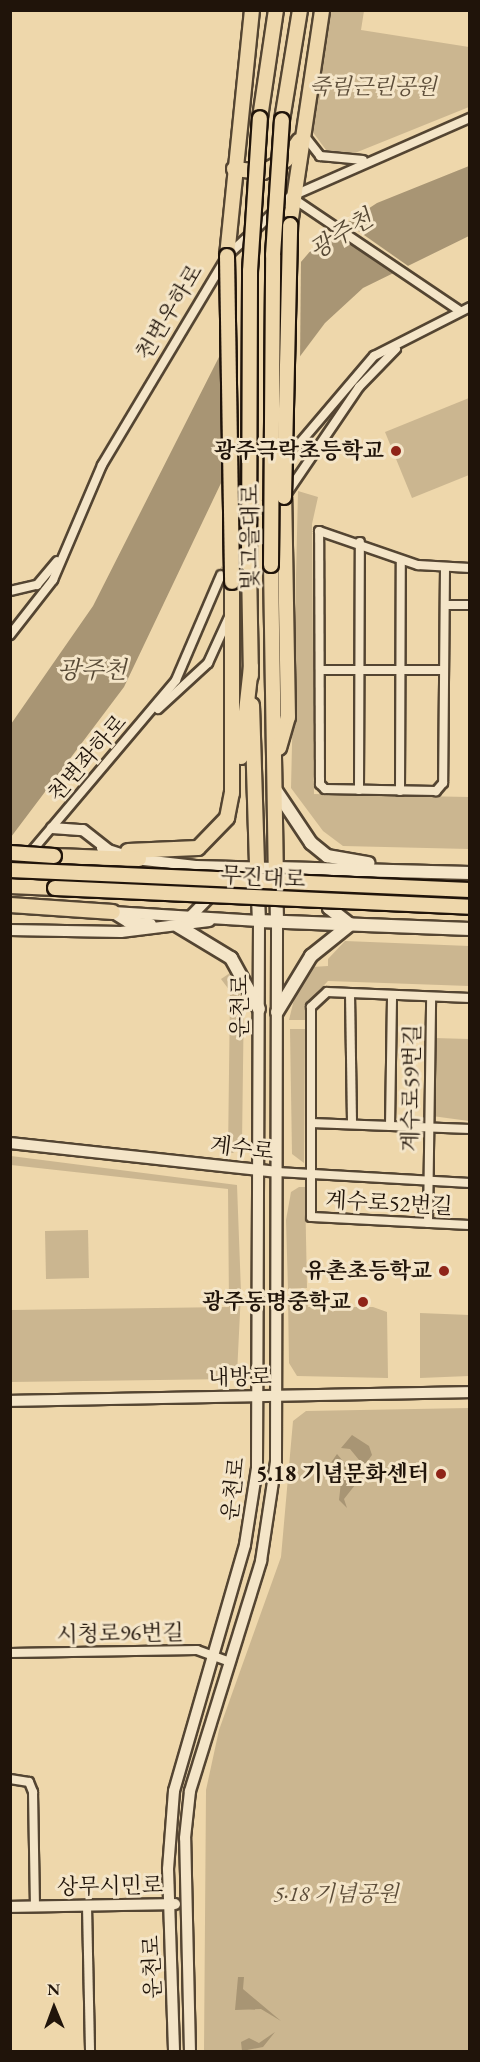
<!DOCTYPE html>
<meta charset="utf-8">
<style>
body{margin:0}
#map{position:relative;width:480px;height:2062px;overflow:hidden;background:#eed7ab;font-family:"EB Garamond","Noto Serif KR",serif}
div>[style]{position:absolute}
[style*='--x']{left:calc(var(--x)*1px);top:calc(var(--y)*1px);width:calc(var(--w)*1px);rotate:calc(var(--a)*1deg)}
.green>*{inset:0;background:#cbb690}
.water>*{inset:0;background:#a89574}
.pier>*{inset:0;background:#eed7ab}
.minor-tunnel>*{height:8px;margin-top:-4px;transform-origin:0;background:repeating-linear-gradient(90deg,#c5b08b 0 8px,transparent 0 12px)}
.roads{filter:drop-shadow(2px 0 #544532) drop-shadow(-2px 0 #544532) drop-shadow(0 2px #544532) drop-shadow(0 -2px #544532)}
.minor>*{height:8px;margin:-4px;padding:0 4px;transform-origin:4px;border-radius:4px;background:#f4e5c8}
.tertiary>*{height:10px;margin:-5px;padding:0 5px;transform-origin:5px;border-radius:5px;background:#f4e5c8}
.secondary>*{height:12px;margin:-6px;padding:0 6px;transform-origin:6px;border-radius:6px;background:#f4e5c8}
.trunk>*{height:14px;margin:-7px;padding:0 7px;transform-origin:7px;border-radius:7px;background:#eed7ab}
.bridges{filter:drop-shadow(2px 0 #20140a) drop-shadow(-2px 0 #20140a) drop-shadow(0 2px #20140a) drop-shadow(0 -2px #20140a)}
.trunk-bridge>*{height:14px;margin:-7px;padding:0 7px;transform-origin:7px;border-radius:7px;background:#eed7ab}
.dots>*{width:16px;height:16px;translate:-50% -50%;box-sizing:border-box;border:3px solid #f4e5c8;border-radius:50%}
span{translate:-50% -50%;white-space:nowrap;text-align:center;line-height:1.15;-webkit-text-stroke:6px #f4e5c8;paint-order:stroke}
.park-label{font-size:22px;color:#5c4d39;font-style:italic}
.street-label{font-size:22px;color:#20140a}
.poi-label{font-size:22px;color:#20140a;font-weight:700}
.right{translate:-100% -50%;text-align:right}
.water-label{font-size:24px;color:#564834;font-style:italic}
.frame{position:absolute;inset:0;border:12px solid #20140a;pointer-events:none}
.north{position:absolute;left:24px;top:1978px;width:60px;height:60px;-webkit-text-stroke:4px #f4e5c8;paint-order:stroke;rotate:359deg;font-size:16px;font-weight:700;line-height:24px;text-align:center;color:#20140a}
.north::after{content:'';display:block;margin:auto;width:21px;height:27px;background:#20140a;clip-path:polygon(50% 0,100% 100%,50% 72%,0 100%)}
</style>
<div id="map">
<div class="green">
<div style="clip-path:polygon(329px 11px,364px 11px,361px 30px,469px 47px,469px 107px,350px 155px,329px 154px,312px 131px)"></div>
<div style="clip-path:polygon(469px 398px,469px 475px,412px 498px,385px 432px)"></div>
<div style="clip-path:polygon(298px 491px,318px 497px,312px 524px,314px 794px,469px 797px,469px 849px,343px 846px,323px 831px,291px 788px)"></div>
<div style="clip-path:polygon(345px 941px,469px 946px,469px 986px,328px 981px,309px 1001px,305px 1020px,289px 1020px,299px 979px,312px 967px,328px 966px,328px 959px)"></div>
<div style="clip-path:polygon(233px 971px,244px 991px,242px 1144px,233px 1153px,228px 1153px,230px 991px,221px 979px)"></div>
<div style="clip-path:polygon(290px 1029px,305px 1029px,304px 1163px,292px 1154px)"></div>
<div style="clip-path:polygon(434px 1038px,469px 1039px,469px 1121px,432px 1116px)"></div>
<div style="clip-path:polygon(11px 1156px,237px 1185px,241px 1292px,237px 1374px,232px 1379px,11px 1382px,11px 1310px,229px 1307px,228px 1189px,11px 1165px)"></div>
<div style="clip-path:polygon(299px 1187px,305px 1187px,307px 1288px,288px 1289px,286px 1220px,291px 1192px)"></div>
<div style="clip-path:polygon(88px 1230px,89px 1278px,46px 1279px,45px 1231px)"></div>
<div style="clip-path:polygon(288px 1298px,307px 1298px,308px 1307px,373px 1307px,387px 1312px,388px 1378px,297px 1376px,289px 1363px)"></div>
<div style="clip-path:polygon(420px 1313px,469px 1315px,469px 1376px,420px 1378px)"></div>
<div style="clip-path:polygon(469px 1408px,469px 2051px,204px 2052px,206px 1790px,219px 1730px,281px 1557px,293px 1421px,306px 1411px)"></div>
</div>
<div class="water">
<div style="clip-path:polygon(469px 166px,469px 236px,363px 288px,325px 323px,286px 375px,222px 481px,124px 687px,11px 837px,11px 724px,93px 606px,219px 357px,319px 241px,377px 203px)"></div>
<div style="clip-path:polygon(352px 1435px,369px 1446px,372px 1455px,364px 1466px,350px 1449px,341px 1448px)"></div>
<div style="clip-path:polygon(337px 1454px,359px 1480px,344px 1499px,347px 1508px,339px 1500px,341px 1482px,330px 1464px)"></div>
<div style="clip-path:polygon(238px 1977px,244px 1977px,243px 1989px,281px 2021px,261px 2009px,235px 2010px)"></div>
<div style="clip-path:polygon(275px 2032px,263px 2047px,242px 2051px,241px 2042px,249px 2038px,259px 2043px)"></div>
</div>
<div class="pier">
<div style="clip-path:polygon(344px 221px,411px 268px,397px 274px,332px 229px)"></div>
<div style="clip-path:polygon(301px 257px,300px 362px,221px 490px,222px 349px)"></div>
</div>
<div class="minor-tunnel">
<div style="--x:287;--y:465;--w:24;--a:-60"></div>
<div style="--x:221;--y:575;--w:95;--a:-58.8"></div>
</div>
<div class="roads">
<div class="minor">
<div style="--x:303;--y:134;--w:28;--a:52"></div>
<div style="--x:320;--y:156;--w:43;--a:5.3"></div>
<div style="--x:291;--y:197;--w:204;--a:34"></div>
<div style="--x:299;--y:444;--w:116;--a:-49.6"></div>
<div style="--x:374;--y:356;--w:108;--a:-27"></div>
<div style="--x:285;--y:496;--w:132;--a:-55.8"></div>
<div style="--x:359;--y:387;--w:53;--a:-45.8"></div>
<div style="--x:445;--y:568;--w:215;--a:90.5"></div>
<div style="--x:443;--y:783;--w:11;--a:131"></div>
<div style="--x:436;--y:791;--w:111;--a:-179"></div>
<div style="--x:325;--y:789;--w:7;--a:-135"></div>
<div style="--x:320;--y:784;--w:253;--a:-90.2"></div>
<div style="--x:319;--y:531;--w:105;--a:19"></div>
<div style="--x:418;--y:565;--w:52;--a:3.3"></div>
<div style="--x:10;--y:591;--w:28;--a:-13"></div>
<div style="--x:37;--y:585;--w:31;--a:-50"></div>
<div style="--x:445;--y:605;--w:25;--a:0"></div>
<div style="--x:10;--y:635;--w:70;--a:-52"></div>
<div style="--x:53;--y:580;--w:125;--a:-66.9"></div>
<div style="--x:102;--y:465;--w:244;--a:-59.1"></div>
<div style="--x:227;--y:256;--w:86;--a:-43.1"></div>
<div style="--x:290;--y:197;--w:197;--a:-23.7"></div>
<div style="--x:320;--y:670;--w:124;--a:0"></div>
<div style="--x:158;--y:709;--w:68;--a:-42.6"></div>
<div style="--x:208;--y:663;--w:51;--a:-65.5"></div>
<div style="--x:359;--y:790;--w:248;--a:-89.8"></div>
<div style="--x:400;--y:791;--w:231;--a:-89.8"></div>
<div style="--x:14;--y:872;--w:251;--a:-49.8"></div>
<div style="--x:176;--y:680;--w:114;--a:-66.8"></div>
<div style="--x:350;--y:994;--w:130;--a:89.1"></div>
<div style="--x:470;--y:998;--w:143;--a:-177.6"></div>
<div style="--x:327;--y:992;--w:22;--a:137"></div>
<div style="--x:311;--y:1007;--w:210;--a:90"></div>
<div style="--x:311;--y:1217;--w:159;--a:2.9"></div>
<div style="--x:311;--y:1123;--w:159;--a:2.2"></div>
<div style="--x:390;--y:1126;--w:131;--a:-89.1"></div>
<div style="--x:277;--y:1172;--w:193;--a:3.3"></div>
<div style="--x:428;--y:1223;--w:226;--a:-89.2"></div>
<div style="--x:10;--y:1653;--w:187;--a:-0.9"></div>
<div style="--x:197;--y:1650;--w:33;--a:20"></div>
<div style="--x:10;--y:1779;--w:19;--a:9"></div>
<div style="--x:29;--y:1782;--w:11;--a:68"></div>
<div style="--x:33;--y:1792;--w:115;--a:89"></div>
<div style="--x:87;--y:1906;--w:146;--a:88.8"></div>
</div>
<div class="tertiary">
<div style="--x:52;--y:828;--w:31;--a:4"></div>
<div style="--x:83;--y:830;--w:31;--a:38"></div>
<div style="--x:102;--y:848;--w:35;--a:18"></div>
<div style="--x:135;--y:859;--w:61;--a:6.5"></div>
<div style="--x:196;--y:866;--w:80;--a:1.4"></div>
<div style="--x:113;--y:912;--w:146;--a:3.5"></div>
<div style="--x:259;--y:921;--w:547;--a:90.21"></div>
<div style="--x:257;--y:1468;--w:78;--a:98.9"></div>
<div style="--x:245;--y:1545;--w:256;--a:106.1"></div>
<div style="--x:174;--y:1791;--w:78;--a:94.4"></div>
<div style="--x:168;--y:1869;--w:183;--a:88.1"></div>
<div style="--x:115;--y:914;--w:15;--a:32"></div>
<div style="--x:128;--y:922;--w:23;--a:5"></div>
<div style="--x:191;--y:916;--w:30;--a:-46"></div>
<div style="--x:212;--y:894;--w:22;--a:-117"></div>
<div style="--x:10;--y:930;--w:111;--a:1"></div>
<div style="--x:121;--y:932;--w:89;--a:-7.1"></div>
<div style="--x:10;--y:1143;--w:269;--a:6.2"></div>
<div style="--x:10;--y:1401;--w:460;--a:-1.1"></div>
<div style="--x:10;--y:1907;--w:165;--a:-1"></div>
<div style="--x:190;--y:2052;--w:214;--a:-91.3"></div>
<div style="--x:185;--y:1838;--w:47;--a:-83.9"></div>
<div style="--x:190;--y:1791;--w:241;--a:-72.8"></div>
<div style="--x:261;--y:1561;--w:100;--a:-81.4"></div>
<div style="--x:276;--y:1462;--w:540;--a:-89.89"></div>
</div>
<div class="secondary">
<div style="--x:275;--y:789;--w:65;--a:56.3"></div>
<div style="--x:311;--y:843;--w:21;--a:39"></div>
<div style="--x:327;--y:856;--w:42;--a:9.7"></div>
<div style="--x:257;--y:872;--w:49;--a:87.7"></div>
<div style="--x:259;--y:921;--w:211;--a:2.2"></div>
<div style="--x:336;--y:878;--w:17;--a:118"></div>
<div style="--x:328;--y:893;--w:15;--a:86"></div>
<div style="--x:329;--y:908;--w:23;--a:38"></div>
<div style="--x:277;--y:922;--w:54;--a:-91.1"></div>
<div style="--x:276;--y:868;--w:194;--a:1.5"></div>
<div style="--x:178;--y:926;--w:62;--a:31.1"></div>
<div style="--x:231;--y:958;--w:58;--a:61.2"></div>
<div style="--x:277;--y:1012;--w:66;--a:-58.7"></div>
<div style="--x:311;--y:956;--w:51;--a:-38.7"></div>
</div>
<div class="trunk">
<div style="--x:260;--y:118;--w:109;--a:-81.6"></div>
<div style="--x:282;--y:120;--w:111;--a:-80.7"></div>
<div style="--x:234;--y:169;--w:29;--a:6"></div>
<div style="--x:263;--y:172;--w:26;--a:-28"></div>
<div style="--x:286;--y:160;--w:23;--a:-56"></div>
<div style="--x:290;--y:225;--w:217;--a:-81.5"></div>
<div style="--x:227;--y:256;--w:247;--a:-84.2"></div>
<div style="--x:249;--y:565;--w:111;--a:89"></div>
<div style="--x:271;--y:565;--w:303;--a:89.1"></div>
<div style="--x:252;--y:705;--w:163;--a:88.2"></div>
<div style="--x:279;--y:748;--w:32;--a:-74"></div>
<div style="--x:288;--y:717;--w:220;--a:-91"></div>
<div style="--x:241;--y:757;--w:91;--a:-83.7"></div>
<div style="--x:128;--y:851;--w:70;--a:-2.5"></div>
<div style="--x:198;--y:848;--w:42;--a:-46"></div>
<div style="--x:227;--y:818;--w:25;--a:-79"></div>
<div style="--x:232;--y:793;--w:211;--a:-90"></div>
<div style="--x:54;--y:856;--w:85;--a:2"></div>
<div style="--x:10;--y:886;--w:45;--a:2.5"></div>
<div style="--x:10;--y:905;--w:103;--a:3.9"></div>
</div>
</div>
<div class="bridges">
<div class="trunk-bridge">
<div style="--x:227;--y:256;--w:326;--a:89.1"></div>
<div style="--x:284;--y:497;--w:272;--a:-88.7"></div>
<div style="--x:249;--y:565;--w:294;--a:-89.8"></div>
<div style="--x:250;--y:271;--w:153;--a:-86.3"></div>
<div style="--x:271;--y:565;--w:310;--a:-89.6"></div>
<div style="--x:273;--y:255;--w:135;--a:-86.2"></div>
<div style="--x:10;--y:853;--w:44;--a:3.9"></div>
<div style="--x:10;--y:870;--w:460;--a:2.5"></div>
<div style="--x:55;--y:888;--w:415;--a:2.6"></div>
</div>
</div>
<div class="dots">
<div style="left:396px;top:451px;background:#8f2418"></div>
<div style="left:444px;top:1271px;background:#8f2418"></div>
<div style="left:363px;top:1302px;background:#8f2418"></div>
<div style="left:441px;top:1474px;background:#8f2418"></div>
</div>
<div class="park-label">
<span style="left:373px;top:87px">죽림근린공원</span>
<span style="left:336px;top:1894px">5·18 기념공원</span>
</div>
<div class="street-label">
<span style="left:169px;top:312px;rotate:-59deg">천변우하로</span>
<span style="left:250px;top:537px;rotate:-90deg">빛고을대로</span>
<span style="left:87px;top:758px;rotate:-49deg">천변좌하로</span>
<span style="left:263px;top:877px;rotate:3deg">무진대로</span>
<span style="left:240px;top:1006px;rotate:-90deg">운천로</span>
<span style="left:411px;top:1088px;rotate:-89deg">계수로59번길</span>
<span style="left:242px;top:1148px;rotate:7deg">계수로</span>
<span style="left:389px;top:1203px;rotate:3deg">계수로52번길</span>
<span style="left:240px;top:1377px;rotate:-1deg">내방로</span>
<span style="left:233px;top:1489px;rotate:-83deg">운천로</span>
<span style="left:120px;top:1633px;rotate:-1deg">시청로96번길</span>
<span style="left:110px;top:1886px;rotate:-1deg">상무시민로</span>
<span style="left:152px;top:1967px;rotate:-92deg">운천로</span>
</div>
<div class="poi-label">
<span class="right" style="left:384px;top:451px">광주극락초등학교</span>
<span class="right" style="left:432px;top:1271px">유촌초등학교</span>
<span class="right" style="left:351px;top:1302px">광주동명중학교</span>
<span class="right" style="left:429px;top:1474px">5.18 기념문화센터</span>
</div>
<div class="water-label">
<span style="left:341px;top:234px;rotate:-32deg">광주천</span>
<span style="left:92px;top:670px">광주천</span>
</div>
<div class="frame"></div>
<div class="north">N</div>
</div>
